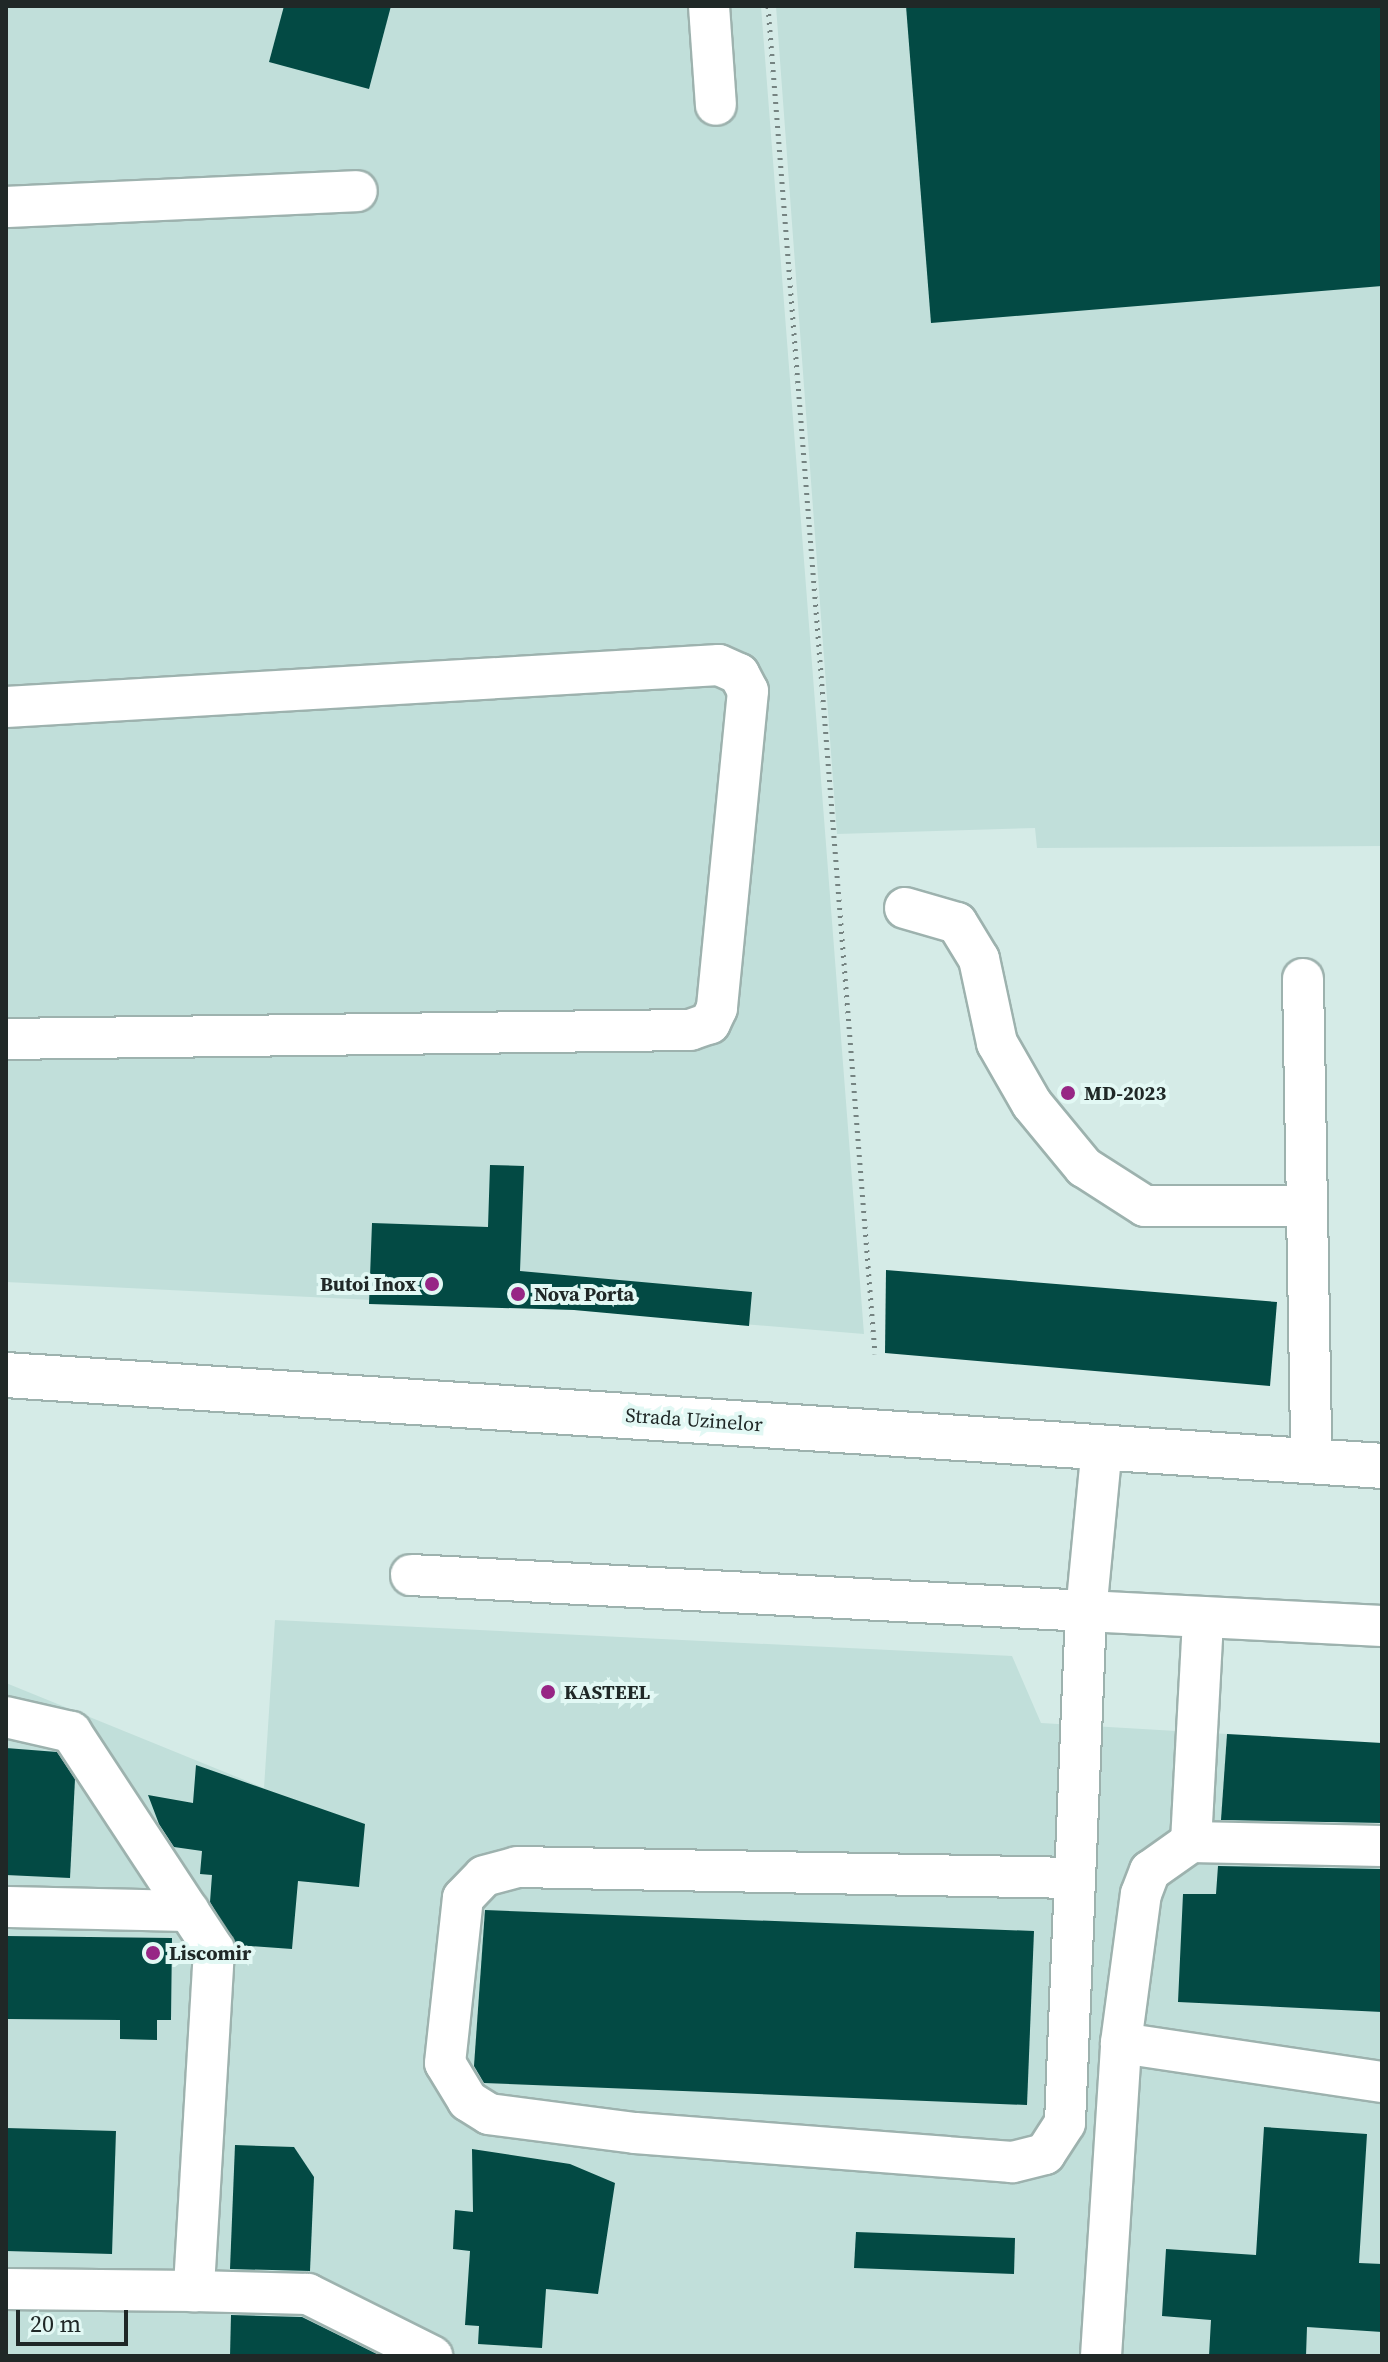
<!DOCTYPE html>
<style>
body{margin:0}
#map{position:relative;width:1388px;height:2362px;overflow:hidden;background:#d5ebe7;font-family:"Source Serif 4",serif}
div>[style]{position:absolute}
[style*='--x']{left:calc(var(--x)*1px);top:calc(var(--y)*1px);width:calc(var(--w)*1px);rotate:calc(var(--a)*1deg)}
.built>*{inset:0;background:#c1dfda}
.building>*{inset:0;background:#034a44}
.path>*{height:5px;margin-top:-2.5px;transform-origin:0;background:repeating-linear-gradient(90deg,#758381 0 2px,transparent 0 8px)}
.roads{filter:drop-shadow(2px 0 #9db2ae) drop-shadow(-2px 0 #9db2ae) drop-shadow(0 2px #9db2ae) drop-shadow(0 -2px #9db2ae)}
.minor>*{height:40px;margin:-20px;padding:0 20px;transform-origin:20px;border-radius:20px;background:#fff}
.major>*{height:44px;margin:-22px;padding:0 22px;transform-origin:22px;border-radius:22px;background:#fff}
.dots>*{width:22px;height:22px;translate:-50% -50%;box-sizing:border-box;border:4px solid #e2f8f4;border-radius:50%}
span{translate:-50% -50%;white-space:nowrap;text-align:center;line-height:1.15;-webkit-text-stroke:8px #e2f8f4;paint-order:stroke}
.poi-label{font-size:20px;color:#202827;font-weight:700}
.left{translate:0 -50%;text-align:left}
.right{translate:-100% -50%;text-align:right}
.street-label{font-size:20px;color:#202827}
.frame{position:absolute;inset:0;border:8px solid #202827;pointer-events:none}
.scale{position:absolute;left:16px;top:2310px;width:112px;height:36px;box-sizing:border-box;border:4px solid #202827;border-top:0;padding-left:10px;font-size:24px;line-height:28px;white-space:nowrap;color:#202827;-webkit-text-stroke:6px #e2f8f4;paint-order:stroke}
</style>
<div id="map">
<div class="built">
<div style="clip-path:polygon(6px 6px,761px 6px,864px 1334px,574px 1310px,6px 1282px)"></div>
<div style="clip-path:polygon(776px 6px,1382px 6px,1382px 846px,1037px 848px,1035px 828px,837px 834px)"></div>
<div style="clip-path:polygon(275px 1620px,1012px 1656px,1041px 1723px,1227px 1734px,1220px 1843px,1382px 1846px,1382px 2356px,6px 2356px,6px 1683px,264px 1788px)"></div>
</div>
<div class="building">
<div style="clip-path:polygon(284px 6px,391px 6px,369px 89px,269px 62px)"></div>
<div style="clip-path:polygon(906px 6px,1382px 6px,1382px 286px,931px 323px)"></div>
<div style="clip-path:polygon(490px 1165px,524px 1166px,520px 1271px,752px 1292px,749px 1326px,574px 1310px,369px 1304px,372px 1223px,488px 1227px)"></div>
<div style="clip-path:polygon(886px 1270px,1277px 1302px,1270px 1386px,885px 1353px)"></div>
<div style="clip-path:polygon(1227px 1734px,1382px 1743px,1382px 1823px,1221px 1820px)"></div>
<div style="clip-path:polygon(6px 1748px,57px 1752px,75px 1779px,70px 1878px,6px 1875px)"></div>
<div style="clip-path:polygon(196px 1765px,365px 1824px,359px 1887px,298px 1881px,292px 1949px,235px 1945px,210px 1902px,212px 1875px,200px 1874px,202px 1851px,174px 1847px,159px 1824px,148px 1795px,193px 1803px)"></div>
<div style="clip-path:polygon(1218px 1866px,1382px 1869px,1382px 2012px,1178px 2002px,1183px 1894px,1216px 1894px)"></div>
<div style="clip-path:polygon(485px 1910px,1034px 1931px,1027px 2105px,484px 2083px,474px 2066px)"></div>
<div style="clip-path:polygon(6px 1936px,172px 1938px,171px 2020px,157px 2020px,157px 2040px,120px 2039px,120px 2020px,6px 2019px)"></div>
<div style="clip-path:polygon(1264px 2127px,1367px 2134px,1359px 2263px,1382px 2264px,1382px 2332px,1307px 2327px,1306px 2356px,1209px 2356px,1211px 2320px,1162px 2316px,1166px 2249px,1256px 2255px)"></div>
<div style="clip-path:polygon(6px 2128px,116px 2131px,112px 2254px,6px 2251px)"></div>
<div style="clip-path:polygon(235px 2145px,294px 2147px,314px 2177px,310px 2271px,230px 2269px)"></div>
<div style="clip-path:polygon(472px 2149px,570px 2164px,615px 2183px,598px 2294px,546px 2289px,542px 2348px,478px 2344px,479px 2326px,465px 2325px,470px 2251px,453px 2249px,455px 2210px,473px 2212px)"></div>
<div style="clip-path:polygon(856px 2232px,1015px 2238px,1014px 2274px,854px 2268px)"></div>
<div style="clip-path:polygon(231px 2315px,302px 2317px,381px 2356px,230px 2356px)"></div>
</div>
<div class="path">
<div style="--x:768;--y:6;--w:1352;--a:85.46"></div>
</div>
<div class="roads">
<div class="minor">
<div style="--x:709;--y:6;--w:99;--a:86"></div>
<div style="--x:6;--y:207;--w:351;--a:-2.6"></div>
<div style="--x:6;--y:707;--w:714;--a:-3.37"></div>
<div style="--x:719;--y:665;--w:22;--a:24"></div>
<div style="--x:739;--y:674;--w:19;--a:62"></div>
<div style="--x:748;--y:691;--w:319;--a:95.6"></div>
<div style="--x:717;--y:1008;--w:17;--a:115"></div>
<div style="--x:710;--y:1023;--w:21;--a:161"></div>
<div style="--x:690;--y:1030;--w:684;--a:179.25"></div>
<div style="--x:905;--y:908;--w:54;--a:16.1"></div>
<div style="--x:957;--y:923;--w:42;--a:58.6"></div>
<div style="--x:979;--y:959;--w:86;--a:77.9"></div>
<div style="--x:997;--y:1043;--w:70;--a:60.2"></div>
<div style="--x:1032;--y:1104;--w:82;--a:50.5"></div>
<div style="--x:1084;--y:1167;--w:72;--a:32.6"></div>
<div style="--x:1145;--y:1206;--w:162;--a:0"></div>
<div style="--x:1303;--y:979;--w:482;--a:89"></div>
<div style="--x:1102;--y:1446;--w:166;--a:95.5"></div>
<div style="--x:1086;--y:1611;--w:296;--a:2.9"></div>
<div style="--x:411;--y:1575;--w:676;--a:3.05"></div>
<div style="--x:1086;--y:1611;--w:512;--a:92.35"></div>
<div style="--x:1065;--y:2123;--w:37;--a:123"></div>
<div style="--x:1045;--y:2154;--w:34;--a:166"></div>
<div style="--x:1012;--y:2162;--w:378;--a:-175.6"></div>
<div style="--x:635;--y:2133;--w:147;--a:-172.6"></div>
<div style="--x:489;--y:2114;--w:25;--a:-148"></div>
<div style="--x:468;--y:2101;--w:44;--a:-121.2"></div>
<div style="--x:445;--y:2063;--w:166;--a:-83.8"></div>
<div style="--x:463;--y:1898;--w:30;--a:-46"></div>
<div style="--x:484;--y:1876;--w:34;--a:-15"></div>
<div style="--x:517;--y:1867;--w:558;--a:1.13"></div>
<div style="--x:6;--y:1717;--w:67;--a:13"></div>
<div style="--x:71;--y:1732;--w:261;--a:56.7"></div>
<div style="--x:214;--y:1950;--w:342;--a:93.4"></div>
<div style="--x:194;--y:2291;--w:188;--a:-179.4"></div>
<div style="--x:1191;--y:1842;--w:225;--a:-86.9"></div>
<div style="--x:6;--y:1907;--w:183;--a:1.3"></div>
<div style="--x:1121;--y:2043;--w:264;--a:8.5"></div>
<div style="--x:194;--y:2291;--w:114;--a:1.5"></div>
<div style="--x:308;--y:2294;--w:139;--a:26.6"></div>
<div style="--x:1101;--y:2356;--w:314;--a:-86.3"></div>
<div style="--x:1121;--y:2043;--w:150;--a:-82.4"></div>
<div style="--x:1141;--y:1894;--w:25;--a:-69"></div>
<div style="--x:1150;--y:1871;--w:50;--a:-35.3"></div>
<div style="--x:1191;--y:1842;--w:191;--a:1.2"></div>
</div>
<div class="major">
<div style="--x:6;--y:1375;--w:1379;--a:3.78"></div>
</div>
</div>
<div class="dots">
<div style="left:1068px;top:1093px;background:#972685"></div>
<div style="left:432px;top:1284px;background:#972685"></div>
<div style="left:518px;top:1294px;background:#972685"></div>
<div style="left:548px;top:1692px;background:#972685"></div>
<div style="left:153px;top:1953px;background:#972685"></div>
</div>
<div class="poi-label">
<span class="left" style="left:1084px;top:1093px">MD-2023</span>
<span class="right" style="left:416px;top:1284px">Butoi Inox</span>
<span class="left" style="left:534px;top:1294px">Nova Porta</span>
<span class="left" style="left:564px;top:1692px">KASTEEL</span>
<span class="left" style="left:169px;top:1953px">Liscomir</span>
</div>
<div class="street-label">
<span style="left:694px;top:1420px;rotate:4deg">Strada Uzinelor</span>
</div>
<div class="frame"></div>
<div class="scale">20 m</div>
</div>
